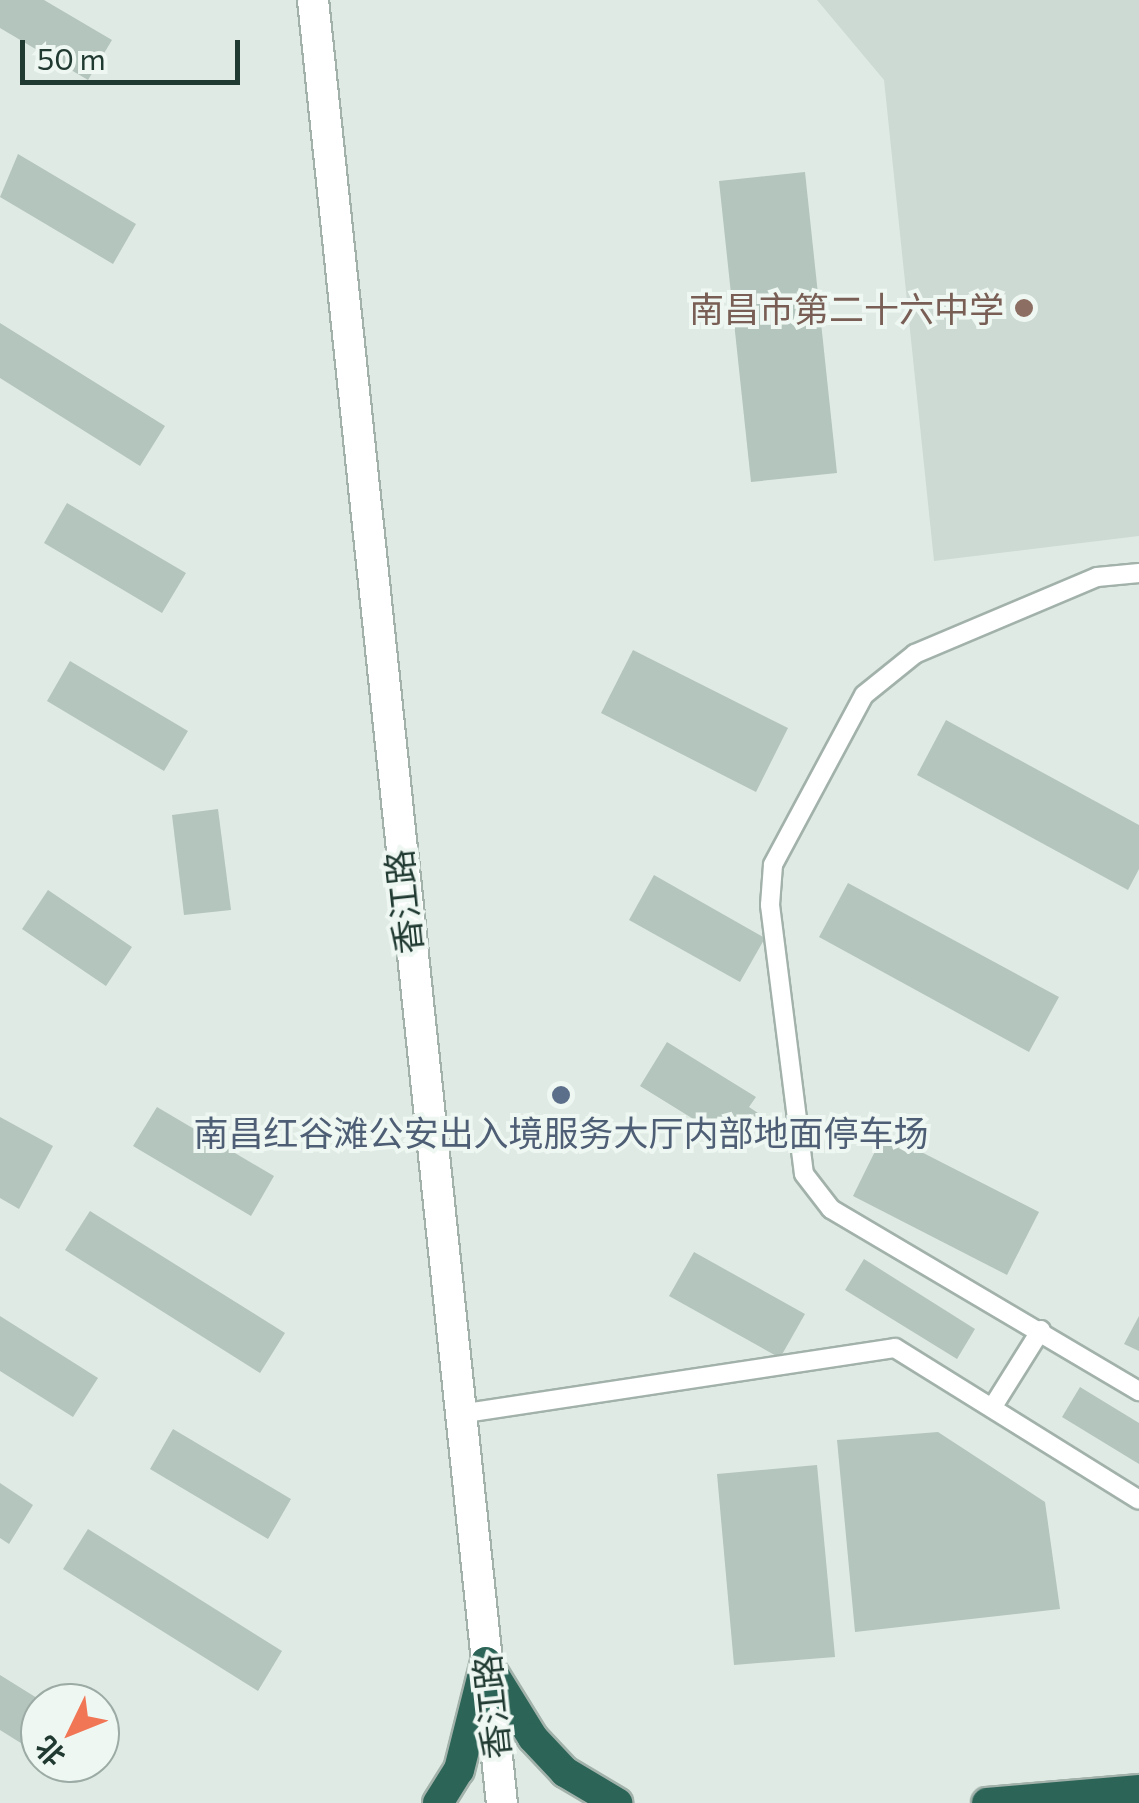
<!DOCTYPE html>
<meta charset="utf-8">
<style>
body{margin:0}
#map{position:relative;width:1139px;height:1803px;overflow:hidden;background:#dfeae4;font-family:Commissioner,"Noto Sans SC",sans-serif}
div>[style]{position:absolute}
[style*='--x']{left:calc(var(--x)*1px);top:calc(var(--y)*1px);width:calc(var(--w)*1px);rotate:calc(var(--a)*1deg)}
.built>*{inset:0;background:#cddad3}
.building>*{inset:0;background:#b4c5bd}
.roads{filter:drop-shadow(2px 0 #a2b2ab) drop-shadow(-2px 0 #a2b2ab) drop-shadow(0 2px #a2b2ab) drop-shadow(0 -2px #a2b2ab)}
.lane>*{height:18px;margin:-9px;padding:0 9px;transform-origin:9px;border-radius:9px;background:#fff}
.secondary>*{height:30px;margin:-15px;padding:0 15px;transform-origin:15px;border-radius:15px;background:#fff}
.highway>*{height:30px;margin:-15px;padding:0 15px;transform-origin:15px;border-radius:15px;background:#2c6557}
.dots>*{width:28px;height:28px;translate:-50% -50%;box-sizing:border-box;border:5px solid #eff7f2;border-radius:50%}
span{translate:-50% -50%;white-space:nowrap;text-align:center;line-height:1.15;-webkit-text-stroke:8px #eff7f2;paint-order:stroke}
.education-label{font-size:35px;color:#785e54}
.right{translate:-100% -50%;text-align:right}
.street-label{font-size:35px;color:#203a32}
.service-label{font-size:35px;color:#4e5e75}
.north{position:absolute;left:20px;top:1683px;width:100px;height:100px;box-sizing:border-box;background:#eff7f2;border:2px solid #9caba5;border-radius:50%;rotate:227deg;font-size:28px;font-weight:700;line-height:40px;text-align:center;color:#203a32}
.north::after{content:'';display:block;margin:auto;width:35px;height:45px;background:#f17655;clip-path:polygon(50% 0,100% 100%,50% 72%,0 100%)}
.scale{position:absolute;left:20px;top:40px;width:220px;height:45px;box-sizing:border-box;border:5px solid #203a32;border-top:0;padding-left:12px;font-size:30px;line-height:35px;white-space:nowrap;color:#203a32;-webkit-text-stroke:8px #eff7f2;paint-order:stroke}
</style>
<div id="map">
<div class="built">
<div style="clip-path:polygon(817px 0,1139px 0,1139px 536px,934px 561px,884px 80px)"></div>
</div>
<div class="building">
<div style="clip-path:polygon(0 0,44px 0,112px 40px,88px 80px,0 28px)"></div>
<div style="clip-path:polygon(18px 154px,136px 224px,113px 264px,0 197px)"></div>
<div style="clip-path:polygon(805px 172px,837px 473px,751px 482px,719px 181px)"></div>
<div style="clip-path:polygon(0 323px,165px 426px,140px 466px,0 378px)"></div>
<div style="clip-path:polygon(67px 503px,186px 573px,162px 613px,44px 543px)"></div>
<div style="clip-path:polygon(633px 650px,788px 728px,756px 792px,601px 713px)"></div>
<div style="clip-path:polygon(70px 661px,188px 731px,164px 771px,47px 701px)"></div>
<div style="clip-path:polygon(946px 720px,1139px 825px,1139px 869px,1128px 890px,917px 775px)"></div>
<div style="clip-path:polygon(218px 809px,231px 910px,184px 915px,172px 815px)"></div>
<div style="clip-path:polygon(654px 875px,765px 938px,740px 982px,629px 920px)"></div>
<div style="clip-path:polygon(848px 883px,1059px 997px,1029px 1052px,819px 937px)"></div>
<div style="clip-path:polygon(48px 890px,132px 947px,106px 986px,22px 929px)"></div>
<div style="clip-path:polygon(667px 1042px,756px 1097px,749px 1107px,761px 1115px,737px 1146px,640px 1086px)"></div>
<div style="clip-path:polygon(157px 1107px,274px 1176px,251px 1216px,133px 1146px)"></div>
<div style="clip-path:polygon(0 1117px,53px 1146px,19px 1209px,0 1198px)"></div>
<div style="clip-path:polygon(884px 1133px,1039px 1212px,1007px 1275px,853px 1196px)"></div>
<div style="clip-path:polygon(90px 1211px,285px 1333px,260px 1373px,65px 1250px)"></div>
<div style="clip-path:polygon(694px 1252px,805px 1314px,780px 1358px,669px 1296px)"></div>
<div style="clip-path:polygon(864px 1259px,975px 1329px,957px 1359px,845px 1290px)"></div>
<div style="clip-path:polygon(0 1316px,98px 1378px,73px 1417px,0 1371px)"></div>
<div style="clip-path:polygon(1139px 1316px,1139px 1351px,1124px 1344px)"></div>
<div style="clip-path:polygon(1080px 1387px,1139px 1423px,1139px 1464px,1062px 1417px)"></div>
<div style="clip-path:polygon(173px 1429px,291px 1499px,268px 1539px,150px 1469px)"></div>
<div style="clip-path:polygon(938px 1432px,1045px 1502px,1060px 1609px,855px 1632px,837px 1440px)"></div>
<div style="clip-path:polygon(817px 1465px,835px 1657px,734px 1665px,717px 1474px)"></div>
<div style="clip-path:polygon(0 1483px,33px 1505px,9px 1544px,0 1538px)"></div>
<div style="clip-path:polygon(88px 1529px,282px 1651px,258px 1691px,63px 1569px)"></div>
<div style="clip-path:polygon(0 1675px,45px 1703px,40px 1703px,40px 1755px,0 1730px)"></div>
</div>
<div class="roads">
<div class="lane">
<div style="--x:1139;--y:573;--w:42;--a:174.6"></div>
<div style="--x:1097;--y:577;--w:198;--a:157.1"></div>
<div style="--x:915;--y:654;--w:65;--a:141.2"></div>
<div style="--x:864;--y:695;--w:193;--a:118.2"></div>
<div style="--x:773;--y:865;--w:40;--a:94.3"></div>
<div style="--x:770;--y:905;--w:271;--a:82.8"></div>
<div style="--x:804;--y:1174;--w:44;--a:52.4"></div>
<div style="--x:831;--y:1209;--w:358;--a:30.6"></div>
<div style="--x:992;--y:1408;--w:92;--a:-57.9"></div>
<div style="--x:459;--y:1414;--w:441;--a:-8.6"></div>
<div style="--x:895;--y:1348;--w:287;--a:31.9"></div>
</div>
<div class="secondary">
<div style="--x:313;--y:0;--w:1813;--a:84.02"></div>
</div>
<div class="highway">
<div style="--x:486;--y:1662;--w:89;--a:58.3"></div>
<div style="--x:533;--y:1738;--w:47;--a:46.7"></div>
<div style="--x:565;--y:1772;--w:61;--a:30.8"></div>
<div style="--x:438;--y:1803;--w:39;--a:-58"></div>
<div style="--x:459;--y:1770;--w:111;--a:-76"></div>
<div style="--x:987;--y:1803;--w:153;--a:-4.9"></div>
</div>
</div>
<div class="dots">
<div style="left:1024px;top:308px;background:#8d6e63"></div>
<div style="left:561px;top:1095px;background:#5c6f8a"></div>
</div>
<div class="education-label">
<span class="right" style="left:1004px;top:308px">南昌市第二十六中学</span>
</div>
<div class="street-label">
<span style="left:403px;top:902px;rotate:-96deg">香江路</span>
<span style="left:491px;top:1707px;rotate:-96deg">香江路</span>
</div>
<div class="service-label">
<span style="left:561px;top:1132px">南昌红谷滩公安出入境服务大厅内部地面停车场</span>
</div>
<div class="north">北</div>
<div class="scale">50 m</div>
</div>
